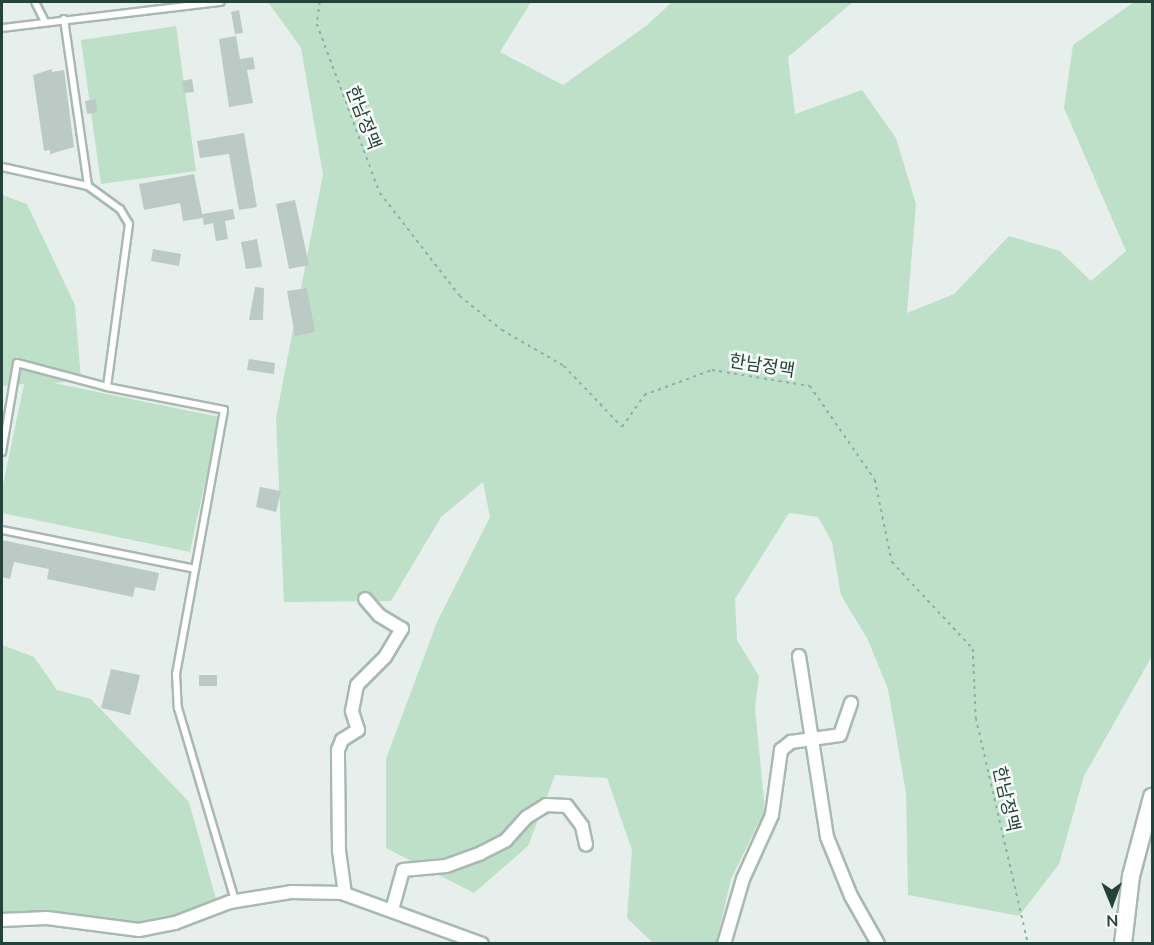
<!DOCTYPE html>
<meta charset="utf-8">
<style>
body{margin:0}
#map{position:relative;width:1154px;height:945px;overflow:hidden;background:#e6efeb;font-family:Mulish,"Noto Sans KR",sans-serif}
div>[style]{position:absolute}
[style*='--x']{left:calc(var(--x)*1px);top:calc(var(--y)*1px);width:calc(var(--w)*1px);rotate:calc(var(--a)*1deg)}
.green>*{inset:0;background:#bfe0c8}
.building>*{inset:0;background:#bbcac4}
.path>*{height:1.5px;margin-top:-0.75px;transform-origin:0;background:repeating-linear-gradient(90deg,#86b3a5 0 3px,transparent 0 7.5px)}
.roads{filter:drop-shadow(2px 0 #a8b8b2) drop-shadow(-2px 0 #a8b8b2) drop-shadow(0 2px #a8b8b2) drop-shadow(0 -2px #a8b8b2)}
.lane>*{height:6px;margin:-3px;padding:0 3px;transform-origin:3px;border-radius:3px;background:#fff}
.street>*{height:12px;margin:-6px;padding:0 6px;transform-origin:6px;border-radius:6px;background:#fff}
.secondary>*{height:16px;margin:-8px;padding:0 8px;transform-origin:8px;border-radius:8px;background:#fff}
span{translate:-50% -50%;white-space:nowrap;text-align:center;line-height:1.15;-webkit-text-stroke:5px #f7fbf9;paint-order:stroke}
.street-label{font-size:18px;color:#24423a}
.frame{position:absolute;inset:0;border:3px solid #24423a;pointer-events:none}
.north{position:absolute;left:1082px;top:873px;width:60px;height:60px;-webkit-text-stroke:4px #f7fbf9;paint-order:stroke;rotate:179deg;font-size:16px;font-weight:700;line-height:24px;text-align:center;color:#24423a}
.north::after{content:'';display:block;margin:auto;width:21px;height:27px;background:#24423a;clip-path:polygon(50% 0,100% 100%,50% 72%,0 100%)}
</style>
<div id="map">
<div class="green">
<div style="clip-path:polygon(268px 2px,531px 2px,500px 52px,563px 85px,646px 26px,672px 2px,853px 2px,788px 57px,795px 114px,862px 90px,896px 138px,916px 204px,907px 313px,954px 294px,1009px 236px,1060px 251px,1091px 281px,1126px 251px,1064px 108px,1073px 45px,1134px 2px,1152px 2px,1152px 656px,1084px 776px,1059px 864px,1019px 916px,908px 895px,906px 793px,888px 689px,868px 640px,841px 595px,832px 542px,818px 517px,789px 513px,735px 599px,737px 640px,759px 676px,755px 708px,765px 810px,731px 879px,716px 943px,653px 943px,627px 918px,632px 850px,607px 778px,555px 775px,528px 846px,474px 893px,386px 848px,386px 759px,437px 622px,490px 517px,483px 482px,441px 517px,391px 601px,284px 602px,276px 418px,323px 174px,301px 48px)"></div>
<div style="clip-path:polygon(176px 26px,196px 171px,101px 184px,81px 40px)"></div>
<div style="clip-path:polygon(2px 195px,27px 204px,75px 305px,81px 380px,54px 383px,219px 417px,190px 552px,2px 513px,2px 490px,24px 384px,2px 386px)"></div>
<div style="clip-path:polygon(2px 645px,34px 657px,57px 690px,91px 699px,189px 802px,218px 906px,171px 932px,49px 914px,2px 917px)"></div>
</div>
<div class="building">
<div style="clip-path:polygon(239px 10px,243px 33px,235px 34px,231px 12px)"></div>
<div style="clip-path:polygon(236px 36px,240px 59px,253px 57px,255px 69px,247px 70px,253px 103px,229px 107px,219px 39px)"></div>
<div style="clip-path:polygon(52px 69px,52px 72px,64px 70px,74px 147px,50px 154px,50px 150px,44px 151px,33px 75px)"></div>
<div style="clip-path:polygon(192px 79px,194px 92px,184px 93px,182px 81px)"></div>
<div style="clip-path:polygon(96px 99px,97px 112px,87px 114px,85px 101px)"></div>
<div style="clip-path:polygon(244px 133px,257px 207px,239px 210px,229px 154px,200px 158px,197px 141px)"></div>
<div style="clip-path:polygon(194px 174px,203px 218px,183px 221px,180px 203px,144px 210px,139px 184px)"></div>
<div style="clip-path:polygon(295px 200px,309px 265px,289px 269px,276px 204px)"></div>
<div style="clip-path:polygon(233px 209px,235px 219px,225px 221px,228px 239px,216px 241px,213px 223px,204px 225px,202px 214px)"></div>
<div style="clip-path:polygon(257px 239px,262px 267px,246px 269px,241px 242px)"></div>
<div style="clip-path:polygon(153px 249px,181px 254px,179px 266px,151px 261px)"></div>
<div style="clip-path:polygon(255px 287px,264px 288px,263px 320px,249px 320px)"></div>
<div style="clip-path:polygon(307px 288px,315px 332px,295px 336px,287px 291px)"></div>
<div style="clip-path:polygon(249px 359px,275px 363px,274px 374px,247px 370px)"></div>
<div style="clip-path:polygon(260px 487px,281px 491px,276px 512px,256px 507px)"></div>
<div style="clip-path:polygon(2px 540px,159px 573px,155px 591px,135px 587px,133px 597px,47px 579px,49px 569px,14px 562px,10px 579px,2px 577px)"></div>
<div style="clip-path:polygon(111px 669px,140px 675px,130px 715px,101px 708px)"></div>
<div style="clip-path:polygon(199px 675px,217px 675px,217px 686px,199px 686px)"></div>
</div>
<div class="path">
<div style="--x:320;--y:2;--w:22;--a:98"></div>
<div style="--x:317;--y:24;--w:180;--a:69.6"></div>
<div style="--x:380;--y:193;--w:130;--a:52.2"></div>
<div style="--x:460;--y:296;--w:54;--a:39"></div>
<div style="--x:502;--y:330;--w:72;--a:30.1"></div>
<div style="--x:564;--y:366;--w:84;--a:46.4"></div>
<div style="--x:622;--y:427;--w:39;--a:-55"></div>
<div style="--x:644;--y:395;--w:72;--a:-20.2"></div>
<div style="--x:712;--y:370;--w:99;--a:9.3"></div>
<div style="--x:810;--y:386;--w:114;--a:55.3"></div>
<div style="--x:875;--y:480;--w:84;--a:78.3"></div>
<div style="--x:892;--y:562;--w:119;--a:47"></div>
<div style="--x:973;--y:649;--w:69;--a:87.5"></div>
<div style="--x:976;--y:718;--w:232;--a:77"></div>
</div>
<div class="roads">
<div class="lane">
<div style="--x:35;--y:2;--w:22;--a:63"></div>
<div style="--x:64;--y:19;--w:169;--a:81.8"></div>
<div style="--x:2;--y:28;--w:220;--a:-6.8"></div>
<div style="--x:2;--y:167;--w:88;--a:12.5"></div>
<div style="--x:88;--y:186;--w:39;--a:36"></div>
<div style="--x:120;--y:209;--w:17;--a:59"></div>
<div style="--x:129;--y:224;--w:164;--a:97.7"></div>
<div style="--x:2;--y:452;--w:90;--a:-80.4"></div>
<div style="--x:17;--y:363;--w:93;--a:14.9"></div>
<div style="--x:107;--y:387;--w:119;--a:11.1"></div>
<div style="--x:224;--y:410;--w:268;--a:100.3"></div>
<div style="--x:176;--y:674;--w:34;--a:87"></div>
<div style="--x:178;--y:708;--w:201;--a:73.5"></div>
<div style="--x:2;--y:530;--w:197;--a:11.4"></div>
</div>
<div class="street">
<div style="--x:799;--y:656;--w:183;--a:81.2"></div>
<div style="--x:827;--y:837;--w:64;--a:67.9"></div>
<div style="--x:851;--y:896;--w:55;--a:60.6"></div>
<div style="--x:345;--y:894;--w:43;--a:-97.9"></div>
<div style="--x:339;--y:851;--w:101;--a:-90.6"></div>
<div style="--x:338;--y:750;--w:11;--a:-68"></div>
<div style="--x:342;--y:740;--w:19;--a:-32"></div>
<div style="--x:358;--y:730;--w:20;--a:-108"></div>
<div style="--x:352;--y:711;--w:26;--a:-79"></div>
<div style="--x:357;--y:685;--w:40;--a:-45"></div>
<div style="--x:385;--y:657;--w:33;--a:-59"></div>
<div style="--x:402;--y:629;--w:27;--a:-149"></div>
<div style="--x:379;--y:615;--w:21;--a:-131"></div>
<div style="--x:392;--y:910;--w:41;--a:-74.6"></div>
<div style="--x:403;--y:870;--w:43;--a:-5.3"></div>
<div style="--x:446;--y:866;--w:37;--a:-20"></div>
<div style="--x:481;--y:853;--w:28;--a:-27"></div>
<div style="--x:506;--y:840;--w:31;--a:-48"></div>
<div style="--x:527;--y:817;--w:22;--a:-32"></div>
<div style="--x:546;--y:805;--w:21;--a:3"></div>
<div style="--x:567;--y:806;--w:25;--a:53"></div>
<div style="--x:582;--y:826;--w:19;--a:78"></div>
<div style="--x:2;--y:920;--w:45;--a:-2.5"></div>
<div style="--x:47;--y:918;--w:93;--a:7.4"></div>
<div style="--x:139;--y:930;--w:37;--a:-11"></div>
<div style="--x:175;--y:923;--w:59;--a:-20.9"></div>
<div style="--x:230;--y:902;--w:63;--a:-9.2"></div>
<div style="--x:292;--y:892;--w:50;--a:1.1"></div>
<div style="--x:342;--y:893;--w:149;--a:20"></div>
<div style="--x:724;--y:944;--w:68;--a:-73.7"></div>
<div style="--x:743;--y:879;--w:70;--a:-65.6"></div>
<div style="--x:772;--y:815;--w:66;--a:-82.1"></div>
<div style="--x:781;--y:750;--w:13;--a:-39"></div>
<div style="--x:791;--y:742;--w:49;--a:-8.1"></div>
<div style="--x:840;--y:735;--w:34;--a:-71"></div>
</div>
<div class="secondary">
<div style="--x:1123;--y:944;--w:68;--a:-83.3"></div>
<div style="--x:1131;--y:876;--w:82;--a:-75.1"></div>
</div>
</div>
<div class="street-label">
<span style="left:363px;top:118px;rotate:69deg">한남정맥</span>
<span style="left:762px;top:366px;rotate:9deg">한남정맥</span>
<span style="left:1006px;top:799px;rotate:77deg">한남정맥</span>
</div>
<div class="frame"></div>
<div class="north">N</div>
</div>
